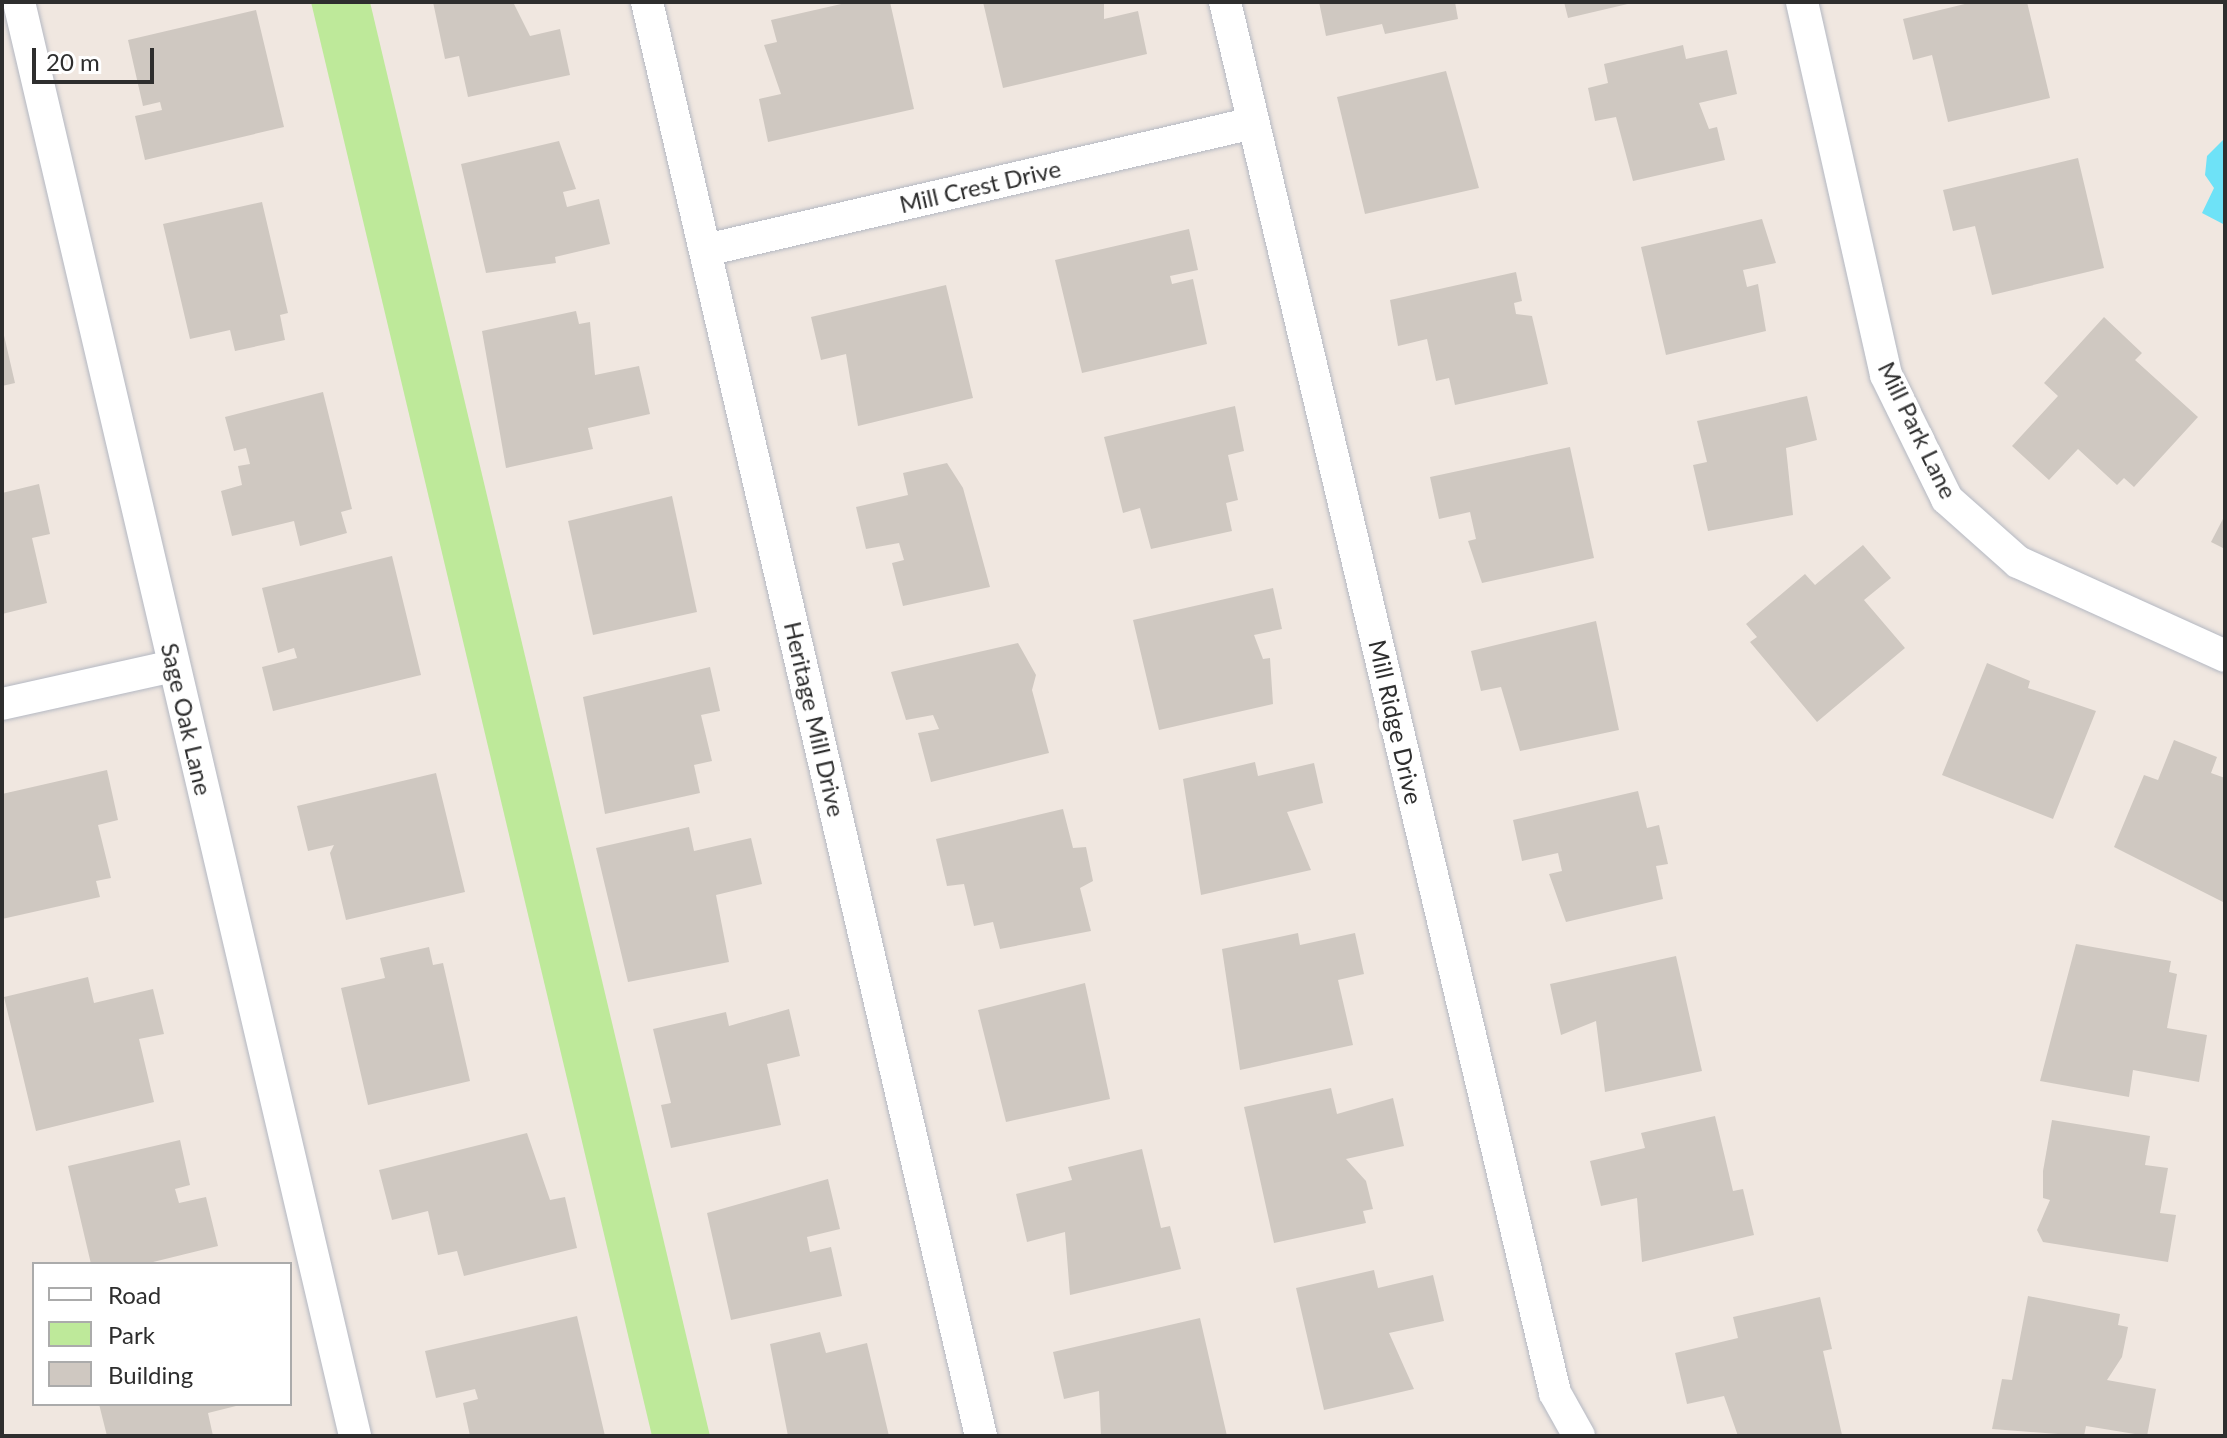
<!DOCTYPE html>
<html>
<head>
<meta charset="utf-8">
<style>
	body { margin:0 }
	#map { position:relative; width:2227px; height:1438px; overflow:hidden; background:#f0e7e0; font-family:Lato,sans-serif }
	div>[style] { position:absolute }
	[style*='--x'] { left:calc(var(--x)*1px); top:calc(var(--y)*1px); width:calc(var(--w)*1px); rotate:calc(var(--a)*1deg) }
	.green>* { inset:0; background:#bee99a }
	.water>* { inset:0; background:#6ee2f7 }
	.building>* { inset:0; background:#cfc8c1 }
	.roads { filter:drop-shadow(0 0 2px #b4b8c2) drop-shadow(0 0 2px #b4b8c2) }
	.street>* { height:32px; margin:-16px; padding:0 16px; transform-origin:16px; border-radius:16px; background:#fff }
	span { translate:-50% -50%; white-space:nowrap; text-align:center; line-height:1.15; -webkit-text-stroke:8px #fff; paint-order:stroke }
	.street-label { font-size:24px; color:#2e2e2e }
	.frame { position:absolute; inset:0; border:4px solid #2e2e2e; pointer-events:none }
	.legend { position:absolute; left:32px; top:1262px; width:260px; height:144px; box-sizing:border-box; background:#fff; border:2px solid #ababab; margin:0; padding:10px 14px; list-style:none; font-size:24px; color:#2e2e2e }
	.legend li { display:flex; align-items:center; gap:16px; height:40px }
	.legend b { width:40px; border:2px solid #ababab }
	.scale { position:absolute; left:32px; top:48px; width:122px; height:36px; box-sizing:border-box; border:4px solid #2e2e2e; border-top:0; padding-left:10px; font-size:24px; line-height:28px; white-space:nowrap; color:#2e2e2e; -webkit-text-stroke:6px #fff; paint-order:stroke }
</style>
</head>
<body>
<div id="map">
	<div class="green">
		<div style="clip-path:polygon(311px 2px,370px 2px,710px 1436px,652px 1436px)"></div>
	</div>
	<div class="water">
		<div style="clip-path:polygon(2225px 138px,2225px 225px,2202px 213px,2214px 188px,2205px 175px,2207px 156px)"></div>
	</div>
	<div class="building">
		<div style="clip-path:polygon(433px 2px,513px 2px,530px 36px,560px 29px,570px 75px,468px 97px,459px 56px,445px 59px)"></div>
		<div style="clip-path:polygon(850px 2px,890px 2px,914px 109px,768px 142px,759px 99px,781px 94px,764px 45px,777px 42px,771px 20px)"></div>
		<div style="clip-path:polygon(983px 2px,1104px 2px,1104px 19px,1138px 11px,1147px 54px,1003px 88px)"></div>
		<div style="clip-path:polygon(1319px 2px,1455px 2px,1458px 19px,1385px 34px,1382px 24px,1326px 36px)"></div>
		<div style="clip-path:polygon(1564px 2px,1632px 2px,1632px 3px,1568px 18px)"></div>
		<div style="clip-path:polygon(1973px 2px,2027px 2px,2050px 98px,1948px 122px,1932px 55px,1913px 60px,1903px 19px)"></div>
		<div style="clip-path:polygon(256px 10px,284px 127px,145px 160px,135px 116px,162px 110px,160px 102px,143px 106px,128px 40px)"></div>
		<div style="clip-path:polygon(1683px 45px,1686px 59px,1727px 50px,1737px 94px,1699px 103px,1709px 129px,1717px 127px,1725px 160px,1633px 181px,1616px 117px,1595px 121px,1588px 88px,1608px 83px,1604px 64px)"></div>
		<div style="clip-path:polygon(1446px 71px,1479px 188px,1365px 214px,1337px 97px)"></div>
		<div style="clip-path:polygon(559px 141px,576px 189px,563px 192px,567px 207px,599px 199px,610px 244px,555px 257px,556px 263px,486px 273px,461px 164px)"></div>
		<div style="clip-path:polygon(2078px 158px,2104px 268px,1992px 295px,1975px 226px,1953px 231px,1943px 190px)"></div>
		<div style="clip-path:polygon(262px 202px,288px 313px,280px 315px,285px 340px,235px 351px,230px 330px,190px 339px,163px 224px)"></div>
		<div style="clip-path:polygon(1762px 219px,1776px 263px,1743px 270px,1747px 287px,1758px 284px,1766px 331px,1666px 355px,1641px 247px)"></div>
		<div style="clip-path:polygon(1189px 229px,1198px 270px,1170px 276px,1172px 284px,1193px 279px,1207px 344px,1082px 373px,1055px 260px)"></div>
		<div style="clip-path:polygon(1516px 272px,1522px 301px,1514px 303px,1516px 314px,1532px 316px,1548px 384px,1455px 405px,1449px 378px,1436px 381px,1427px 339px,1398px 346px,1390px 300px)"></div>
		<div style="clip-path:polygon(946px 285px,973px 398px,858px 426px,846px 354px,821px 360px,811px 317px)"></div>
		<div style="clip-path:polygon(576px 311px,579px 324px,590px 322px,595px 375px,639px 366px,650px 414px,588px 428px,593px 449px,506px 468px,482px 331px)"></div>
		<div style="clip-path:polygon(2104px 317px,2142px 353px,2135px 360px,2198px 417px,2134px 487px,2124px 478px,2117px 485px,2078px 449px,2049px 480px,2012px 446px,2058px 396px,2044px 383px)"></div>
		<div style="clip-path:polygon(3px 331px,15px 383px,2px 386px,2px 332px)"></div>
		<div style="clip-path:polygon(323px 392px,352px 509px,341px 512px,347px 533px,300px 546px,294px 521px,232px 536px,221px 491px,242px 485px,238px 466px,250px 464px,246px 448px,234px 451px,225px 417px)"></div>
		<div style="clip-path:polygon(1807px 396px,1817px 440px,1786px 448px,1793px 515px,1708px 531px,1693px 465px,1707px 462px,1697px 421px)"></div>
		<div style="clip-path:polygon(1235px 406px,1244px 451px,1228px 455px,1238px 500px,1226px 503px,1232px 531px,1151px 549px,1140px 508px,1123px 513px,1104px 437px)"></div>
		<div style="clip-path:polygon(1570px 447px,1594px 558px,1482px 583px,1468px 541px,1476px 539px,1470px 512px,1439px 519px,1430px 477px)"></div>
		<div style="clip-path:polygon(947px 463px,963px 488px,990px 587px,903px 606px,892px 563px,904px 560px,899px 543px,866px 549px,856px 507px,908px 495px,903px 473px)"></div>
		<div style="clip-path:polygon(39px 484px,50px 534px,32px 538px,47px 603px,2px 614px,2px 493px)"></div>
		<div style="clip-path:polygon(672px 496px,697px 612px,593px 635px,568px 521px)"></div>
		<div style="clip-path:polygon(2225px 515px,2225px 549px,2211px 542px)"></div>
		<div style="clip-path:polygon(1863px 545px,1891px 578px,1864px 600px,1905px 648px,1817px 722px,1750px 642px,1757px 637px,1746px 624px,1805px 574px,1815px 585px)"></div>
		<div style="clip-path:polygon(392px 556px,421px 675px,273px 711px,262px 667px,297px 658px,294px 648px,278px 653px,262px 588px)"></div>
		<div style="clip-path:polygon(1273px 588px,1282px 629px,1254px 635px,1263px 659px,1270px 658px,1273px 704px,1159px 730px,1133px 620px)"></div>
		<div style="clip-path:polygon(1596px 621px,1619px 730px,1520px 751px,1501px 687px,1481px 691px,1471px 651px)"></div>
		<div style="clip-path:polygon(1018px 643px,1036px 675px,1032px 690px,1049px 753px,931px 782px,918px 733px,939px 729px,933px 715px,906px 720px,891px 672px)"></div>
		<div style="clip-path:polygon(1987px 663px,2030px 681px,2028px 688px,2096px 711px,2053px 819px,1942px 775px)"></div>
		<div style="clip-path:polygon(710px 667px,720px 711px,701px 715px,712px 761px,694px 765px,700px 793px,605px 814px,583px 697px)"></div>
		<div style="clip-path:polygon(2174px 740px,2217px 757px,2211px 773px,2225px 778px,2225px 903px,2114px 847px,2144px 775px,2158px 780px)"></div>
		<div style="clip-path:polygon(1255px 762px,1258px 776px,1314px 763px,1323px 803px,1287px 812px,1311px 870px,1201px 895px,1183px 779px)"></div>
		<div style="clip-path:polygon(107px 770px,118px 820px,98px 825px,111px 878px,96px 881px,100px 897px,2px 919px,2px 794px)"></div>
		<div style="clip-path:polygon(436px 773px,465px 892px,346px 920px,330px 853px,334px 845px,308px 851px,297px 806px)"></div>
		<div style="clip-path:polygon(1638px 791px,1647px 828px,1659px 825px,1668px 864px,1656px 866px,1663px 899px,1566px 922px,1549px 874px,1562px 871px,1558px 853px,1522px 861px,1513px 820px)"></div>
		<div style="clip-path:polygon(1063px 809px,1073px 848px,1086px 847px,1093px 881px,1080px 888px,1091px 931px,1000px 949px,993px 922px,974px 926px,964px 884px,947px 886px,936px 839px)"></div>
		<div style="clip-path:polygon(689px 827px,694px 851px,751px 838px,762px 884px,716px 895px,729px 962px,628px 982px,596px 848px)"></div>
		<div style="clip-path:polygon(1298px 933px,1300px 945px,1355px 933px,1364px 974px,1338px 980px,1353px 1045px,1240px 1070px,1222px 949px)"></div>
		<div style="clip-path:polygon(2076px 944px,2171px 961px,2169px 972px,2177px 974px,2167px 1028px,2207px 1035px,2199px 1082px,2133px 1070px,2129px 1097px,2040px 1081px)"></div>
		<div style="clip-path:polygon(429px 947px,433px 965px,443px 963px,470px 1081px,368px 1105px,341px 988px,385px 978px,380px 958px)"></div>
		<div style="clip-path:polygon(1676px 956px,1702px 1071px,1605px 1092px,1596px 1021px,1561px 1035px,1550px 984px)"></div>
		<div style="clip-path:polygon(88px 977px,94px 1003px,153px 989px,164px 1034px,139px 1039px,154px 1102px,36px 1131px,4px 997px)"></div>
		<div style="clip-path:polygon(1085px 983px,1110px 1099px,1006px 1122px,978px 1010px)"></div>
		<div style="clip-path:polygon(789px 1009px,800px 1056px,767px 1064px,781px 1125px,671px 1148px,661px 1105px,671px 1103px,653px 1029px,726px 1012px,729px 1026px)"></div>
		<div style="clip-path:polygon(1331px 1088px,1337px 1114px,1393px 1098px,1404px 1146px,1346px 1159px,1366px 1181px,1373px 1209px,1363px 1211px,1366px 1223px,1274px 1243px,1244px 1107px)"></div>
		<div style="clip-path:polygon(1715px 1116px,1733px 1191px,1743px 1189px,1754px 1235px,1642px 1262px,1637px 1198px,1601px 1206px,1590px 1161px,1645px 1148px,1641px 1133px)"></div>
		<div style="clip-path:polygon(2052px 1120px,2150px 1136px,2145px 1165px,2168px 1168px,2160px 1213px,2176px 1215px,2168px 1262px,2043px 1242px,2037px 1230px,2050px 1200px,2043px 1198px,2043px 1171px)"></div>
		<div style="clip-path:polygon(527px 1133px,550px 1200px,565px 1197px,577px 1248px,464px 1276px,457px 1251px,438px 1255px,428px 1211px,392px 1220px,379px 1170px)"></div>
		<div style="clip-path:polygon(180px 1140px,190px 1185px,175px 1189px,179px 1203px,206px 1197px,218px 1246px,145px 1264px,91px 1264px,68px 1166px)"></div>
		<div style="clip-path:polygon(1142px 1149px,1161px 1228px,1170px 1226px,1181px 1269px,1070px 1295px,1065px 1232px,1027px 1242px,1016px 1194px,1072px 1180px,1068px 1167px)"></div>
		<div style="clip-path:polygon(828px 1179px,840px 1229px,807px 1237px,810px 1252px,831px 1247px,842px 1296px,731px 1320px,707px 1213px)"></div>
		<div style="clip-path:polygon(1374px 1270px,1378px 1288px,1433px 1275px,1444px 1321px,1389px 1333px,1414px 1389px,1324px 1410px,1296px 1288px)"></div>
		<div style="clip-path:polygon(2028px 1296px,2120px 1314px,2118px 1325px,2128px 1327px,2122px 1357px,2107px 1380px,2156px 1389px,2147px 1436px,2086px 1426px,2084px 1436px,1992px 1429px,2002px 1379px,2012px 1380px)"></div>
		<div style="clip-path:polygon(1820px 1297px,1832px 1349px,1823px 1351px,1842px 1435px,1738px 1436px,1724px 1396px,1687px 1404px,1675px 1353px,1738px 1338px,1733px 1317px)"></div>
		<div style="clip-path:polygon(577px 1316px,605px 1436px,470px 1436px,463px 1403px,478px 1399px,475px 1389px,436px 1398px,425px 1351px)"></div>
		<div style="clip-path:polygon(1200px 1318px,1227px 1436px,1101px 1436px,1099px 1391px,1064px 1399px,1053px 1352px)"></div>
		<div style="clip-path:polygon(820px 1332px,826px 1353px,867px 1343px,889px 1436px,788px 1436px,770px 1344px)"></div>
		<div style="clip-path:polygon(99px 1404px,240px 1404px,240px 1405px,208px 1413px,213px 1436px,107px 1436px)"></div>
	</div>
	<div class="roads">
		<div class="street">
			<div style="--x:19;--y:2;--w:1473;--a:76.81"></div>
			<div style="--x:647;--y:2;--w:1472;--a:76.89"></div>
			<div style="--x:1225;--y:2;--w:1430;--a:76.65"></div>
			<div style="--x:1555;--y:1393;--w:49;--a:60.8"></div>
			<div style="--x:1802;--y:2;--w:382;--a:77.3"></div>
			<div style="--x:1886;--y:375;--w:138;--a:63.8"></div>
			<div style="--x:1947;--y:499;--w:95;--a:41.6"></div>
			<div style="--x:2018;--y:562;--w:227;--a:24.4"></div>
			<div style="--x:706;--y:250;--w:562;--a:-13.07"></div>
			<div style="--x:2;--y:704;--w:176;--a:-12.5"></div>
		</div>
	</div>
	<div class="street-label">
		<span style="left:980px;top:186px;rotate:-13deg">Mill Crest Drive</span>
		<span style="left:1918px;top:430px;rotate:64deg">Mill Park Lane</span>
		<span style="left:187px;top:719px;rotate:77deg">Sage Oak Lane</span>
		<span style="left:815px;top:719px;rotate:77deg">Heritage Mill Drive</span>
		<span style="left:1396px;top:722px;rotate:77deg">Mill Ridge Drive</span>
	</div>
	<div class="frame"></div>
	<ul class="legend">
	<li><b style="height:10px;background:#fff"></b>Road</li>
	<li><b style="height:22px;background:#bee99a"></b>Park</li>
	<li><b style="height:22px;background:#cfc8c1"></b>Building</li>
	</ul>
	<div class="scale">20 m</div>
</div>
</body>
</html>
